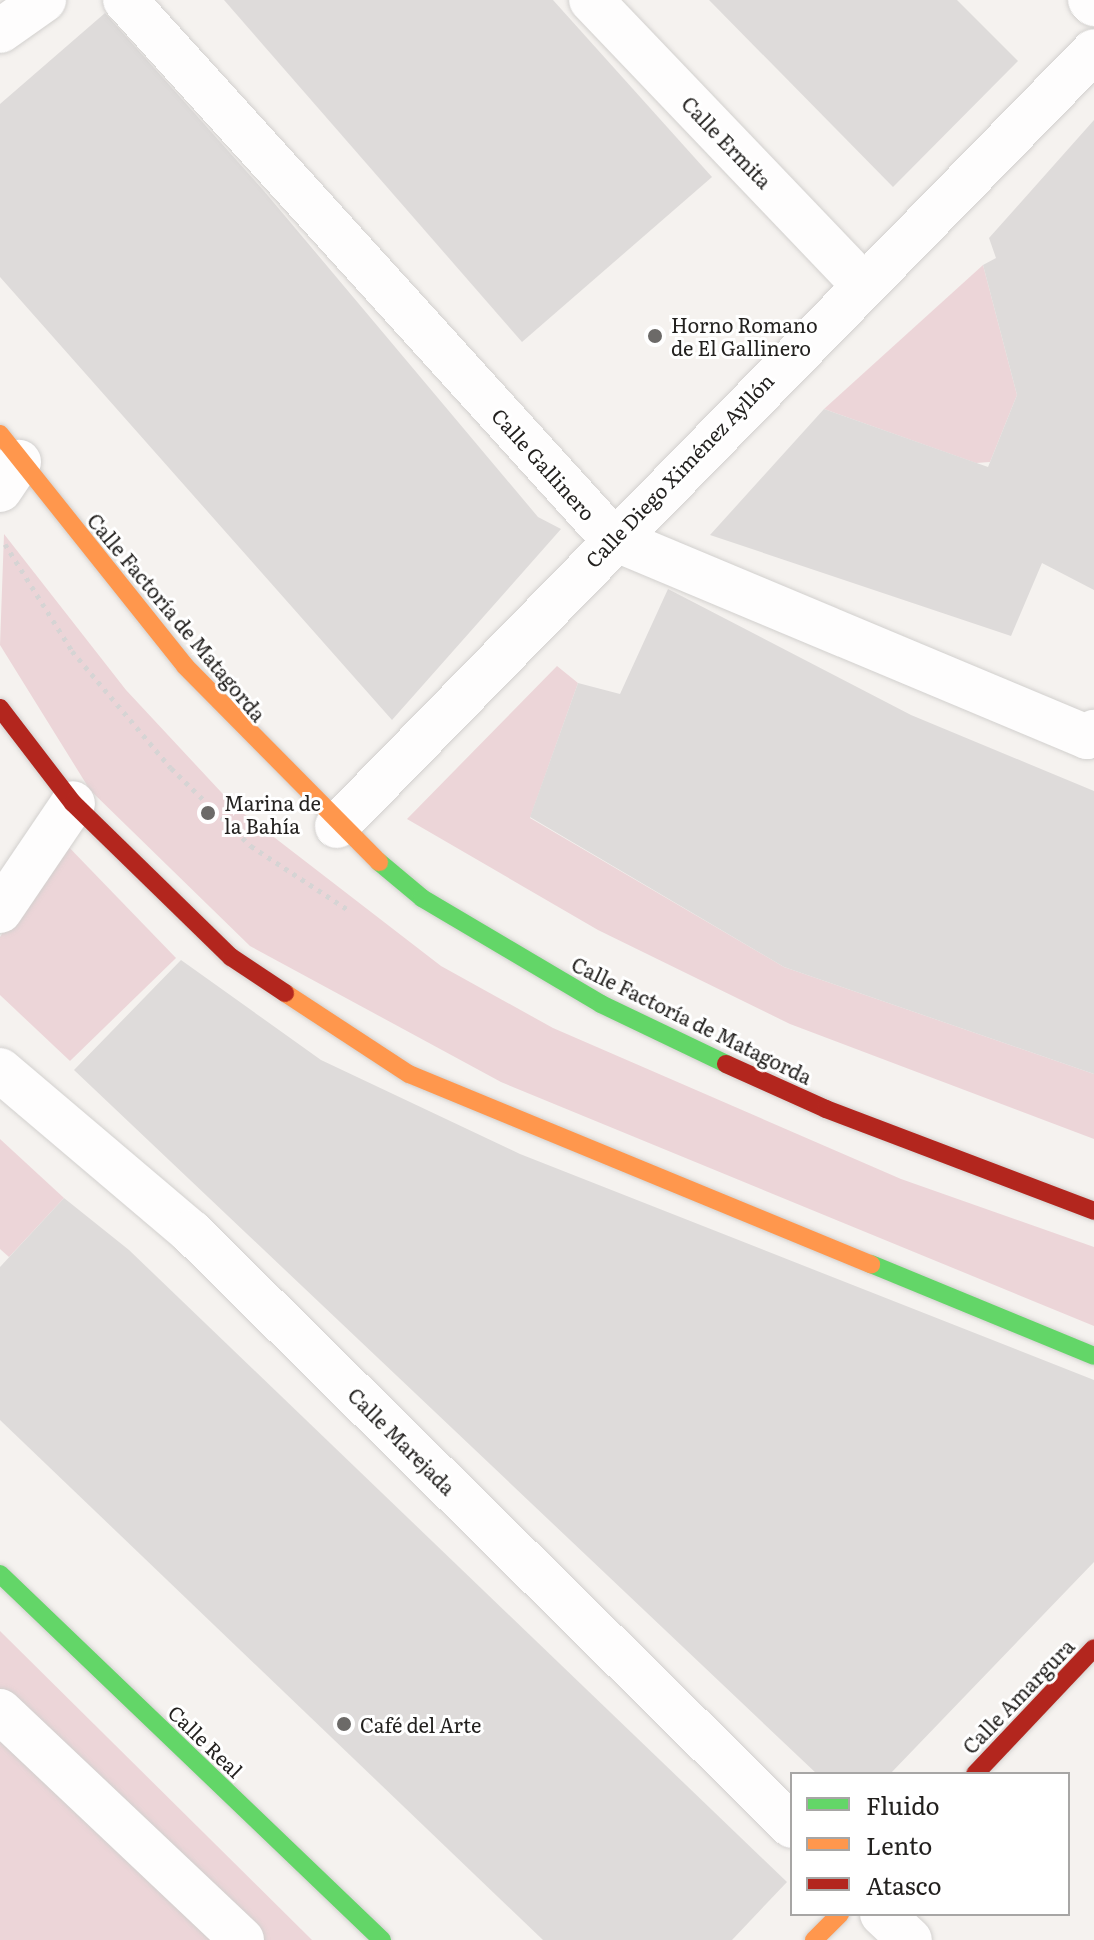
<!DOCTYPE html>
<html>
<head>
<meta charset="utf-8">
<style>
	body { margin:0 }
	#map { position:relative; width:1094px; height:1940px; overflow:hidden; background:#f5f2ef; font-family:Literata,serif }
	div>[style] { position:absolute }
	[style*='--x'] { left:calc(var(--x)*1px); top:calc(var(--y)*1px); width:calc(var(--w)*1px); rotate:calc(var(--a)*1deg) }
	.green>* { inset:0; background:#ecd5d8 }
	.building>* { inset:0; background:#dedbda }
	.path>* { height:5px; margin-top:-2.5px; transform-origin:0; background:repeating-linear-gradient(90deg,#d6d4d4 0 4px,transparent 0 10px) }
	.roads { filter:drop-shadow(0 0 2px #d2d0ce) drop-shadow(0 0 2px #d2d0ce) }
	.street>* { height:44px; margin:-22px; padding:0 22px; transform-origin:22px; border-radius:22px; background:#fefdfd }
	.fast>* { height:18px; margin:-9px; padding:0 9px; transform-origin:9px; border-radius:9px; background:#63d668 }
	.slow>* { height:18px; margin:-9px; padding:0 9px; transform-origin:9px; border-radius:9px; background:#ff974d }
	.jam>* { height:18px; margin:-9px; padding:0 9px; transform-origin:9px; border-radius:9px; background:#b3261e }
	.dots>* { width:22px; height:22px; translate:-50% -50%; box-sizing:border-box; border:4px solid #fff; border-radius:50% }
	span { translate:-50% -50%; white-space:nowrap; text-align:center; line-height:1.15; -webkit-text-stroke:6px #fff; paint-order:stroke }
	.street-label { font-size:20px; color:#23211f }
	.poi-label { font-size:20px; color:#23211f }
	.left { translate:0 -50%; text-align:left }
	.legend { position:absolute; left:790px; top:1772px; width:280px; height:144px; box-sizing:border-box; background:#fff; border:2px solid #a7a6a5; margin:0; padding:10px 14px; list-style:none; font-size:24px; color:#23211f }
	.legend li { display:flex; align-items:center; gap:16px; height:40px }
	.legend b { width:40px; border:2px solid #a7a6a5 }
</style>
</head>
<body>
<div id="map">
	<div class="green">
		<div style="clip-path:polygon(983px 265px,1017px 395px,990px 462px,976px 463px,824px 409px)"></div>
		<div style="clip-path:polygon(4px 534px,126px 690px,235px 807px,441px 966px,553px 1028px,901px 1179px,1094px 1247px,1094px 1326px,501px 1082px,250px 946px,90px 790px,0 645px)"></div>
		<div style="clip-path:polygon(557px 666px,578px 683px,530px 818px,784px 967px,1094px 1074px,1094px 1139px,790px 1024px,598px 930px,407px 819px)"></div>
		<div style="clip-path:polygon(61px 839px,176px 958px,70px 1061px,0 995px,0 937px)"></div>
		<div style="clip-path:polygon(0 1139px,64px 1198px,9px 1257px,0 1249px)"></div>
		<div style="clip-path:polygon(0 1631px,312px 1940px,0 1940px)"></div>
	</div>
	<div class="building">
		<div style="clip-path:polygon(224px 0,553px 0,712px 177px,522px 342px)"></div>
		<div style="clip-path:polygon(709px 0,957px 0,1018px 61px,893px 187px)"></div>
		<div style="clip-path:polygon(105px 13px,264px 191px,538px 517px,561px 529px,392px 720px,0 277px,0 104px)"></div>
		<div style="clip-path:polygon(1094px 120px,1094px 590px,1042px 563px,1011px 636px,710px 535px,824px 409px,988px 467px,1017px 395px,983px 265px,996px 258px,989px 238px)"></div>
		<div style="clip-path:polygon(668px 589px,911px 715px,1094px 791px,1094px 1074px,784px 967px,530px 817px,578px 683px,620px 694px)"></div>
		<div style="clip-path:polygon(181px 960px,321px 1060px,520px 1154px,1094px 1380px,1094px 1562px,890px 1774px,817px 1774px,74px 1070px)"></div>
		<div style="clip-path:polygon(64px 1198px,129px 1250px,787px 1882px,732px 1940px,543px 1940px,0 1420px,0 1267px)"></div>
	</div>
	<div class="path">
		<div style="--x:5;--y:544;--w:126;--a:57.9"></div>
		<div style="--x:72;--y:651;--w:153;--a:49.8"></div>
		<div style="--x:171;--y:768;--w:112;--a:44.3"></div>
		<div style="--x:251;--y:846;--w:115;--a:33.3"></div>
	</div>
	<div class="roads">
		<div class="street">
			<div style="--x:125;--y:0;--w:726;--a:47.85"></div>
			<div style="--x:612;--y:538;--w:515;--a:22.73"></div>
			<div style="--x:1087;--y:737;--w:9;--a:-36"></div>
			<div style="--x:591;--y:0;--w:393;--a:46.3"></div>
			<div style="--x:1090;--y:0;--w:6;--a:45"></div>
			<div style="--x:0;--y:31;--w:54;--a:-35.2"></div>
			<div style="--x:0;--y:490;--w:34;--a:-56"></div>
			<div style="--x:337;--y:826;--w:1083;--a:-45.67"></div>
			<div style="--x:0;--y:911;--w:130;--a:-55.9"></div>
			<div style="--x:0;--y:1070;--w:250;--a:40.3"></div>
			<div style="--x:191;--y:1232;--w:845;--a:44.66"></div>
			<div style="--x:0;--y:1711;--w:333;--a:43.4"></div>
			<div style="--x:882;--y:1914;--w:38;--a:43"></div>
		</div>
		<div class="fast">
			<div style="--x:379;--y:862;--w:56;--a:39.9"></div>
			<div style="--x:422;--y:898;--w:208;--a:30.6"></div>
			<div style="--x:601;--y:1004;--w:139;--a:25.6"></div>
			<div style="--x:871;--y:1264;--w:241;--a:22.4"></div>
			<div style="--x:0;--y:1574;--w:529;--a:43.77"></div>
		</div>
		<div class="slow">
			<div style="--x:0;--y:434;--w:297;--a:51.4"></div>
			<div style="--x:185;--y:666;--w:276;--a:45.3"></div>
			<div style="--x:285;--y:993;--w:148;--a:33.2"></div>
			<div style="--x:409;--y:1074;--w:500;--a:22.4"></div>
			<div style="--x:814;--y:1940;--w:37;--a:-45"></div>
		</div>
		<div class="jam">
			<div style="--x:0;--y:708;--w:120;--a:52.5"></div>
			<div style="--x:73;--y:803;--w:221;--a:44.3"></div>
			<div style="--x:231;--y:957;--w:65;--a:33.7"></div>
			<div style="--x:726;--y:1064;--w:110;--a:24.2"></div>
			<div style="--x:826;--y:1109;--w:287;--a:20.8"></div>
			<div style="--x:975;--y:1774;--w:173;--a:-46.6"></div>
		</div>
	</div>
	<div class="dots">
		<div style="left:655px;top:336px;background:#6c6a68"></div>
		<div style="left:208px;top:813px;background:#6c6a68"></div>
		<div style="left:344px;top:1724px;background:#6c6a68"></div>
	</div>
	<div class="street-label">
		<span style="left:727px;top:142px;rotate:46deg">Calle Ermita</span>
		<span style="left:544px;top:464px;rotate:48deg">Calle Gallinero</span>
		<span style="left:679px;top:470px;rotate:-46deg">Calle Diego Ximénez Ayllón</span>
		<span style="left:177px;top:617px;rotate:50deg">Calle Factoría de Matagorda</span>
		<span style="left:692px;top:1020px;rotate:26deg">Calle Factoría de Matagorda</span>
		<span style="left:402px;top:1441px;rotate:45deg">Calle Marejada</span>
		<span style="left:1018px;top:1696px;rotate:-46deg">Calle Amargura</span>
		<span style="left:206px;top:1741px;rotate:44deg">Calle Real</span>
	</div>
	<div class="poi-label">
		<span class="left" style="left:671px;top:336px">Horno Romano<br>de El Gallinero</span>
		<span class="left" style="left:224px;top:814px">Marina de<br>la Bahía</span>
		<span class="left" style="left:360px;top:1724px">Café del Arte</span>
	</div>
	<ul class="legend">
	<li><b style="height:10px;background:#63d668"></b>Fluido</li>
	<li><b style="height:10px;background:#ff974d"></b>Lento</li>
	<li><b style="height:10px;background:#b3261e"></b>Atasco</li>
	</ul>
</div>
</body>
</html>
